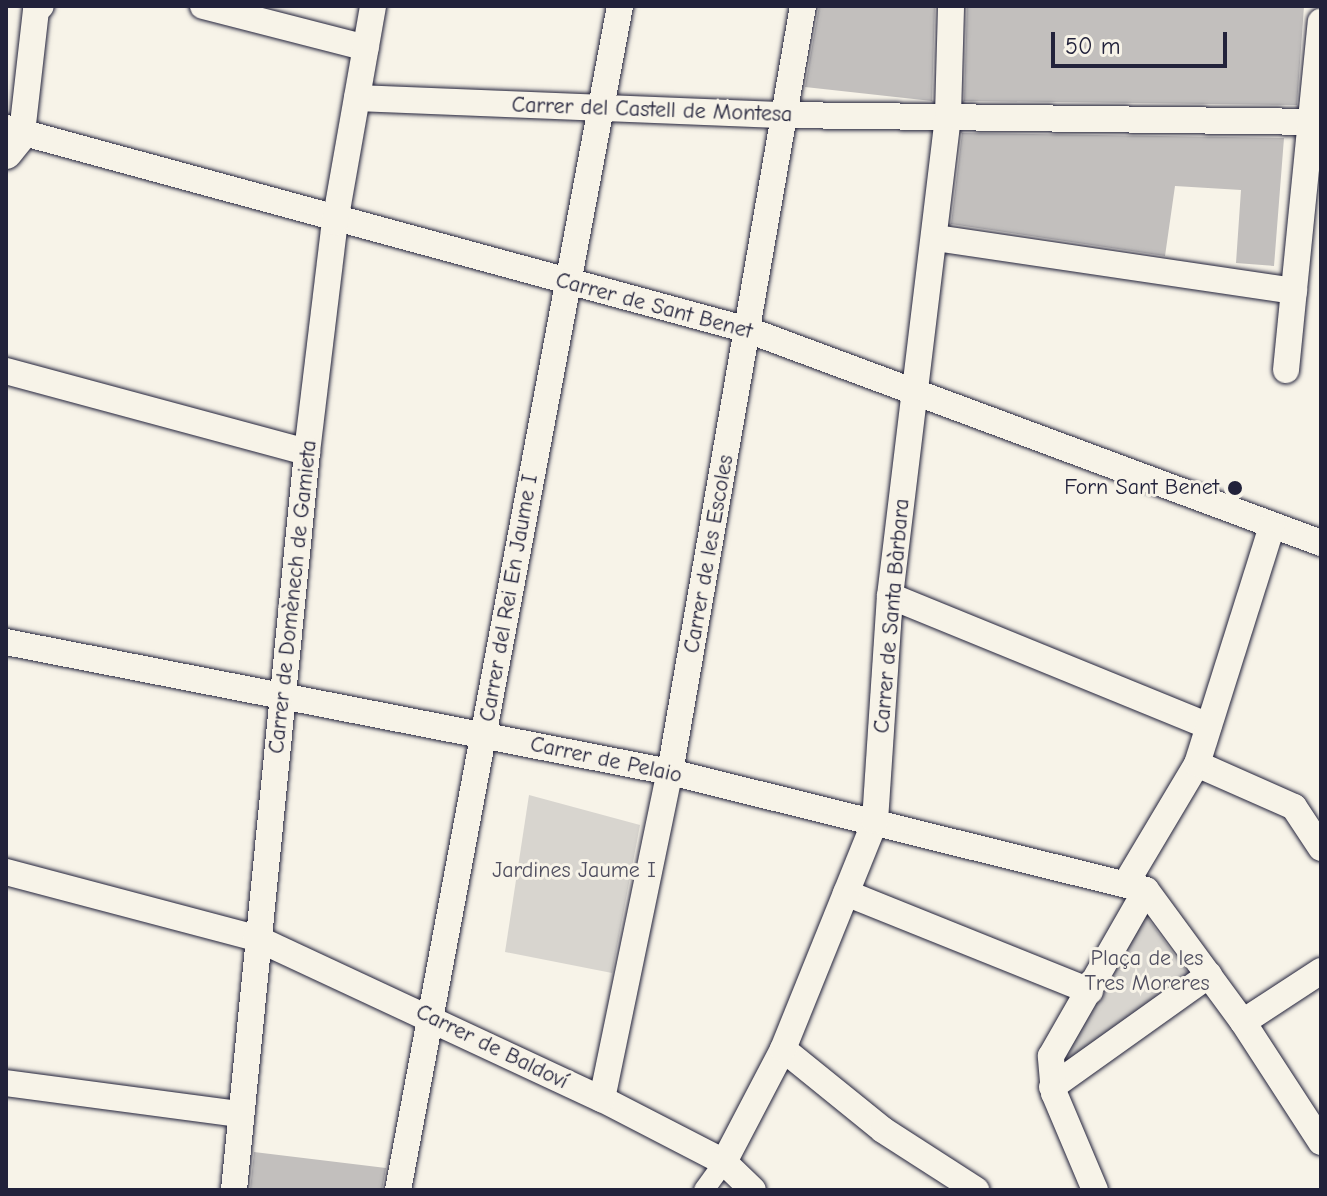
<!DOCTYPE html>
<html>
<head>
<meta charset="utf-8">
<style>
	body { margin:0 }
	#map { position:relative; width:1327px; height:1196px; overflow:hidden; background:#f7f3e8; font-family:"Comic Neue",sans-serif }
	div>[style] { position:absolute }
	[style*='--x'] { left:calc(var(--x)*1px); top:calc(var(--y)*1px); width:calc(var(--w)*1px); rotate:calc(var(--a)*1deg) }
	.green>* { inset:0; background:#d8d5cf }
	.building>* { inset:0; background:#c2bfbd }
	.roads { filter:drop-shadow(0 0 2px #22223b) drop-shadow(0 0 2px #22223b) }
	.pedestrian>* { height:20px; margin:-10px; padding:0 10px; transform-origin:10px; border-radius:10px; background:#f7f3e8 }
	.minor>* { height:26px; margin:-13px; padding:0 13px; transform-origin:13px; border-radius:13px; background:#f7f3e8 }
	.tertiary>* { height:32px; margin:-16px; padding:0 16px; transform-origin:16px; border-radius:16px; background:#f7f3e8 }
	.dots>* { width:22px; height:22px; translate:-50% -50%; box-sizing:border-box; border:4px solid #f7f3e8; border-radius:50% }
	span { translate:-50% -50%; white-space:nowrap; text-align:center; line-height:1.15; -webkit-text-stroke:6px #f7f3e8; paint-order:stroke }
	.street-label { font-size:22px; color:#22223b }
	.poi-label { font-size:22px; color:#22223b }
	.right { translate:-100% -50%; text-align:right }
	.park-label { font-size:22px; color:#504f60 }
	.frame { position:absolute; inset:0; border:8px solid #22223b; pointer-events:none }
	.scale { position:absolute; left:1051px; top:32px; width:176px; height:36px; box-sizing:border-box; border:4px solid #22223b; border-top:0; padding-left:10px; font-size:24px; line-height:28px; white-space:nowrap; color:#22223b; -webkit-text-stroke:6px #f7f3e8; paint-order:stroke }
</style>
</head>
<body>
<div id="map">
	<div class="green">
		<div style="clip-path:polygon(529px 795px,640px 825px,612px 973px,505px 952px)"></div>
		<div style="clip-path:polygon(1143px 912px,1190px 976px,1062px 1075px,1059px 1058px)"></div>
	</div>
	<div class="building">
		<div style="clip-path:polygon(819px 6px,935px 6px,932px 101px,805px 87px)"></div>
		<div style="clip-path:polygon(967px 6px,1304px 6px,1297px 105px,964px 101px)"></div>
		<div style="clip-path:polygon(962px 133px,1284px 138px,1274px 266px,1236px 263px,1241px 190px,1175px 186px,1165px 256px,951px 224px)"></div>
		<div style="clip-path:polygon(254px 1152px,386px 1168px,382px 1190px,250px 1190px)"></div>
	</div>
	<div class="roads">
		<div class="pedestrian">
			<div style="--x:704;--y:1190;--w:34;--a:-54"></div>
		</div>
		<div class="minor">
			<div style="--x:203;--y:6;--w:168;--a:14.4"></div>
			<div style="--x:357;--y:98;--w:428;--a:2.3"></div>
			<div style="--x:785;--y:115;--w:536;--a:0.75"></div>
			<div style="--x:6;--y:128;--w:769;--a:15.23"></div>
			<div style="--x:748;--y:330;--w:611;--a:20.39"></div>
			<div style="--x:22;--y:133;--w:124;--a:-83.5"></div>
			<div style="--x:36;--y:10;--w:6;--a:-39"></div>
			<div style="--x:936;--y:238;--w:362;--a:8.4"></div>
			<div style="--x:1286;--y:370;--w:350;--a:-84.3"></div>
			<div style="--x:6;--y:371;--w:312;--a:15.1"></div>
			<div style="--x:890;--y:596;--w:344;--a:22.2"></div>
			<div style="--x:6;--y:642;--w:677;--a:11.08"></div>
			<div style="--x:670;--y:772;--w:490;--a:13.9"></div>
			<div style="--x:1197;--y:764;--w:106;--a:23.9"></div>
			<div style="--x:1294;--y:807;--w:49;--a:56.6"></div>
			<div style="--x:6;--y:872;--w:259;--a:14.8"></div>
			<div style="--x:256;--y:938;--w:382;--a:25"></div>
			<div style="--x:602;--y:1099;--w:137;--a:27.3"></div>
			<div style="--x:724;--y:1162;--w:40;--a:44"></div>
			<div style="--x:1126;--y:883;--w:139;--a:-59.2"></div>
			<div style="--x:1197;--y:764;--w:250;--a:-72.5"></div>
			<div style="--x:1146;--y:890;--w:164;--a:53.7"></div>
			<div style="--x:1243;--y:1022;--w:143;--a:57"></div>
			<div style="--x:846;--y:893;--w:263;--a:21.9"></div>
			<div style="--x:1243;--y:1022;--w:93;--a:-33.2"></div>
			<div style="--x:783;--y:1049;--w:129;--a:39"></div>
			<div style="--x:883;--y:1130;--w:111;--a:32.8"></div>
			<div style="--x:6;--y:1083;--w:234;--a:7.6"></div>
			<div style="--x:1052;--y:1087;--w:193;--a:-35.5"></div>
			<div style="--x:602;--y:1099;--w:334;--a:-78.3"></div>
			<div style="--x:670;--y:772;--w:777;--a:-80.15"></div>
			<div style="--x:724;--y:1162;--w:127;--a:-62.4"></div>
			<div style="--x:783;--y:1049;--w:246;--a:-68"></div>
			<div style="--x:875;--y:821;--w:225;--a:-86.2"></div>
			<div style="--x:890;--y:596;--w:484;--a:-83.1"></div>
			<div style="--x:948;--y:115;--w:109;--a:-88.4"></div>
			<div style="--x:234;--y:1190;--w:742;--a:-84.35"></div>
			<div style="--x:307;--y:452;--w:232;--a:-83.1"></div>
			<div style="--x:335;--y:222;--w:219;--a:-80"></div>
			<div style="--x:398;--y:1190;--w:1205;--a:-79.38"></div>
			<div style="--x:1095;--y:1190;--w:105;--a:-112.9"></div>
			<div style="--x:1054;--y:1093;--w:37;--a:-95"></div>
			<div style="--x:1051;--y:1056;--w:191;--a:-60.2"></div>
		</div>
		<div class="tertiary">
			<div style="--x:6;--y:153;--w:26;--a:-51"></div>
		</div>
	</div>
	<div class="dots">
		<div style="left:1235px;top:488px;background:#22223b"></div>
	</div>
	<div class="street-label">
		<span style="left:652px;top:110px;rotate:2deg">Carrer del Castell de Montesa</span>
		<span style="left:654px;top:306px;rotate:15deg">Carrer de Sant Benet</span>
		<span style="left:709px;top:554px;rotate:-80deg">Carrer de les Escoles</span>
		<span style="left:293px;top:597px;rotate:-84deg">Carrer de Domènech de Gamieta</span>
		<span style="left:509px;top:598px;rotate:-80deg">Carrer del Rei En Jaume I</span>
		<span style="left:892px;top:616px;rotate:-85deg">Carrer de Santa Bàrbara</span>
		<span style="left:606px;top:760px;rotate:12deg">Carrer de Pelaio</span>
		<span style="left:492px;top:1047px;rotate:26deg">Carrer de Baldoví</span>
	</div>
	<div class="poi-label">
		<span class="right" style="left:1219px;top:488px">Forn Sant Benet</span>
	</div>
	<div class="park-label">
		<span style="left:574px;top:871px">Jardines Jaume I</span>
		<span style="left:1147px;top:971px">Plaça de les<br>Tres Moreres</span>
	</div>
	<div class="frame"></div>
	<div class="scale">50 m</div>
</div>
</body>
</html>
